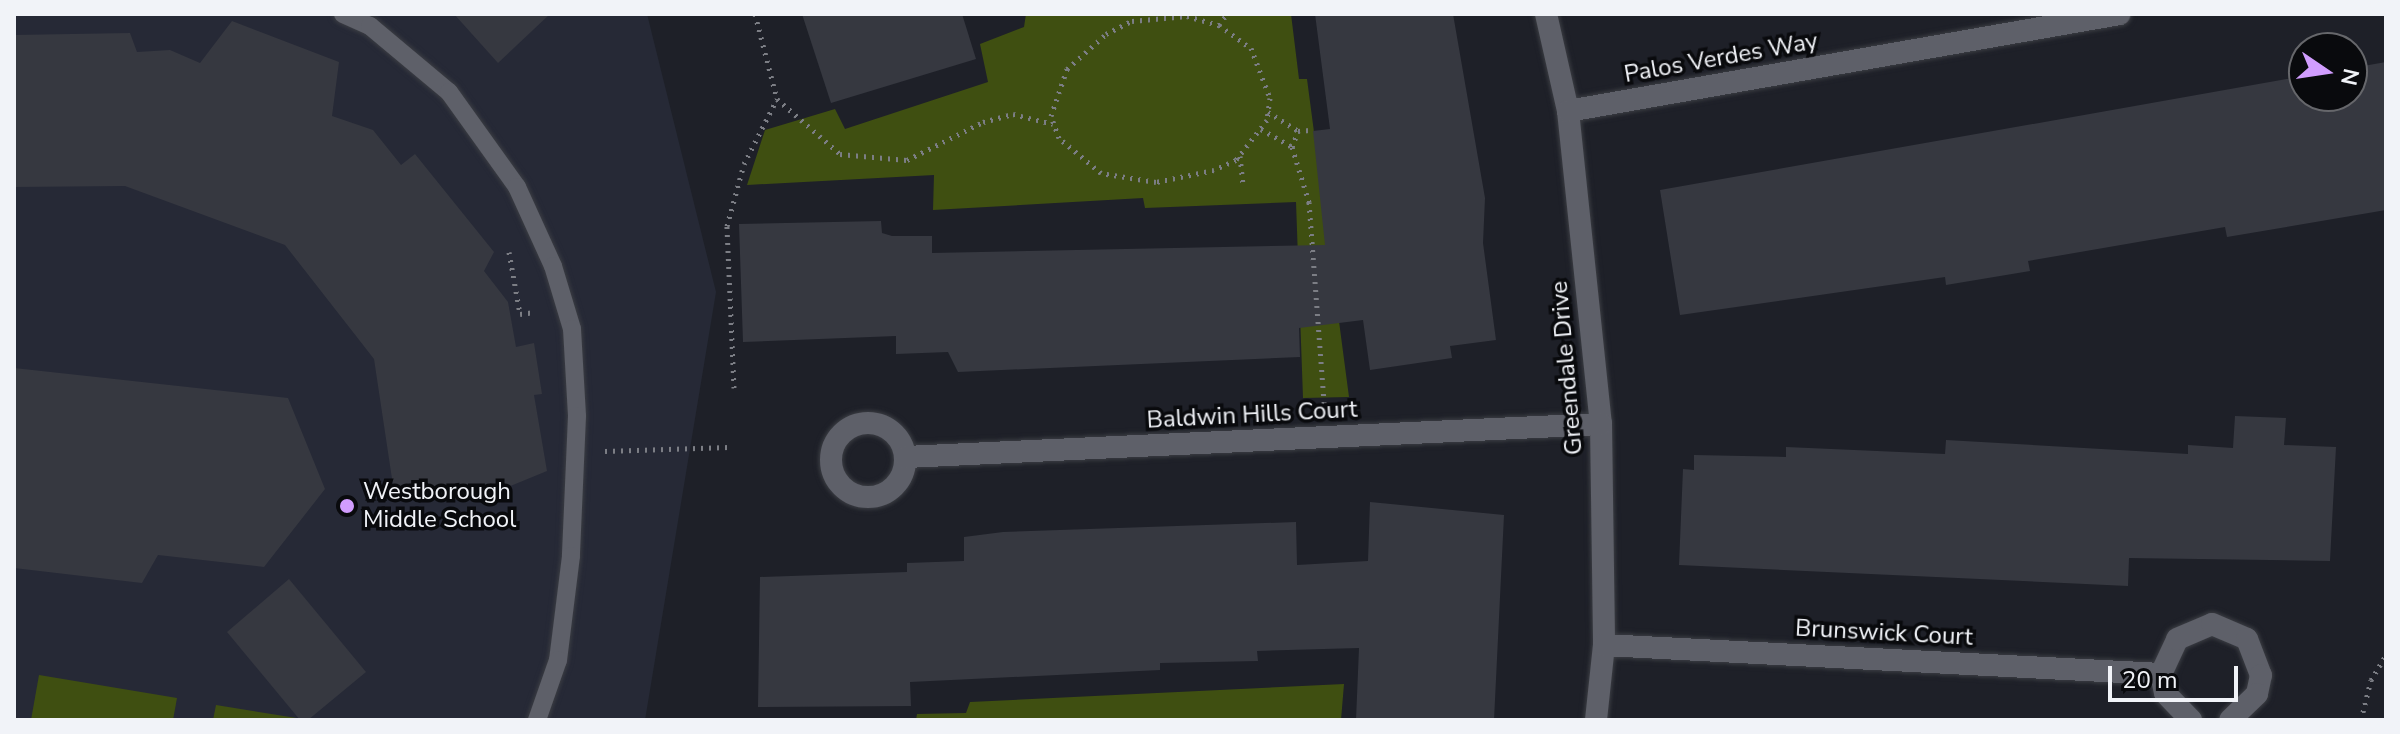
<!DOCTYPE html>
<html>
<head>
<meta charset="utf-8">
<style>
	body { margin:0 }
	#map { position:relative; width:2400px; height:734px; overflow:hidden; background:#1e2028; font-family:"Nunito Sans",sans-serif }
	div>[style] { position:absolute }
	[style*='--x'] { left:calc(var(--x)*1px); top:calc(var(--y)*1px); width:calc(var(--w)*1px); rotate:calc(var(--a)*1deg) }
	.built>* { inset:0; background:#262936 }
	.green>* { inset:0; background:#3f4f11 }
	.building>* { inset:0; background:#363840 }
	.path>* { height:5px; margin-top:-2.5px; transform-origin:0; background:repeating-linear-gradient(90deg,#7c7e85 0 2px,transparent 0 8px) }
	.roads { filter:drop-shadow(0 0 2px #3b3d43) drop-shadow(0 0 2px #3b3d43) }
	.service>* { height:18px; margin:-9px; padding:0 9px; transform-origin:9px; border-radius:9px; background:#5e6069 }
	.minor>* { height:22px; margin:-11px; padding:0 11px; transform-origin:11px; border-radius:11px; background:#5e6069 }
	.minor>.ring { margin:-11px; padding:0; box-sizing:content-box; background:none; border:22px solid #5e6069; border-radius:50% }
	.dots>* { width:22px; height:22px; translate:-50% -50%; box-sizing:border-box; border:4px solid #090a0d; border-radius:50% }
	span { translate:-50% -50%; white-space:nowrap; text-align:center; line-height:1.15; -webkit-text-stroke:7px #090a0d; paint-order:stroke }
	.street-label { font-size:24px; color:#f1f3f8 }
	.poi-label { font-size:24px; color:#f1f3f8 }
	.left { translate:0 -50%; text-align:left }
	.frame { position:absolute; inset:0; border:16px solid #f1f3f8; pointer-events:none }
	.north { position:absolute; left:2288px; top:32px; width:80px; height:80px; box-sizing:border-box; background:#090a0d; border:2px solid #66676b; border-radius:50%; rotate:103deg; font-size:22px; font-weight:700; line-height:32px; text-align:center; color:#f1f3f8 }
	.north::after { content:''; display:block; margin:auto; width:28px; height:36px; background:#d19dfe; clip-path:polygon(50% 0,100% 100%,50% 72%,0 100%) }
	.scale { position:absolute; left:2108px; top:666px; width:130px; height:36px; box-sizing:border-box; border:4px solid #f1f3f8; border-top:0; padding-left:10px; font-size:24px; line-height:28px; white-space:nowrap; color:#f1f3f8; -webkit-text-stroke:6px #090a0d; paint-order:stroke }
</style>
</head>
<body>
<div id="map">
	<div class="built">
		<div style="clip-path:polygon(14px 14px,647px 14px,716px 292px,645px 720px,14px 720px)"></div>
	</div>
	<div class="green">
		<div style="clip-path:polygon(1026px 14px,1291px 14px,1299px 79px,1307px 79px,1349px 397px,1303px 398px,1296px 202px,1145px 208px,1143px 198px,933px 210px,934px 175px,747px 185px,765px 130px,835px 109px,845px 129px,988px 82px,980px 44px,1024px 27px)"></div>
		<div style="clip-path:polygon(39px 675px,177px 698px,173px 720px,31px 720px)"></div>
		<div style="clip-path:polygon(1344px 684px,1341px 720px,916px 720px,917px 714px,966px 713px,970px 702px)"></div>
		<div style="clip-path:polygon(216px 705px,309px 720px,213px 720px)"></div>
	</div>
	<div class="building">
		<div style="clip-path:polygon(454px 14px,550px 14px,498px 63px)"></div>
		<div style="clip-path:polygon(802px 14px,962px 14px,976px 59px,831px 103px)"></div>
		<div style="clip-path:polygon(1315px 14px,1453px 14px,1485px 198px,1483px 243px,1496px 340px,1450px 346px,1452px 358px,1370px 370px,1363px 320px,1299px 328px,1300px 357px,958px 372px,948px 352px,896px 354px,896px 336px,743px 342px,739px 224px,881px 221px,882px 233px,892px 236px,932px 236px,932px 253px,1325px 245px,1313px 131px,1330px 129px)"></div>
		<div style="clip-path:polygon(232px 21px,339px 62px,332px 116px,373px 130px,401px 165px,415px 154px,494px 252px,484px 271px,508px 302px,516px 347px,534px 343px,542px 394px,534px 395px,547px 471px,479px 499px,394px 492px,374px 359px,285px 245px,125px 186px,14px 187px,14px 35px,130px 33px,137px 52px,170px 50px,200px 63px)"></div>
		<div style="clip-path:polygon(2386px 62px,2386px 210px,2227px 237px,2225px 227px,2028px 261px,2030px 271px,1946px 285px,1945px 277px,1680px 315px,1660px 190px,2304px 76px,2304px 96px,2352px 96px,2352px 68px)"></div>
		<div style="clip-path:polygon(14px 368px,288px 398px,325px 489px,264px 567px,158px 555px,142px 583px,14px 568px)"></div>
		<div style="clip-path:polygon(2235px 416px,2286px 418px,2284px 445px,2336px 447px,2330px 561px,2129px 558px,2128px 586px,1679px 565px,1683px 469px,1694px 470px,1694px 455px,1786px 457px,1786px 447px,1945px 454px,1946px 440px,2188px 454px,2188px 445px,2233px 448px)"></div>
		<div style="clip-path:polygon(1370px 502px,1504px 515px,1494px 720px,1356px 720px,1359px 648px,1257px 651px,1258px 661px,1160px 663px,1160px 670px,910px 682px,911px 706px,758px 707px,760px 577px,907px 572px,907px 563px,964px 561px,964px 537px,1003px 532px,1296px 522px,1297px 565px,1368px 561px)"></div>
		<div style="clip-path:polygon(289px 579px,366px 672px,308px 720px,300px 720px,227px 632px)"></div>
	</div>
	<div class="path">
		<div style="--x:755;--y:14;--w:88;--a:75.5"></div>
		<div style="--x:777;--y:99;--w:84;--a:41.1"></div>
		<div style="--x:840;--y:154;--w:67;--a:5.1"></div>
		<div style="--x:907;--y:160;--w:85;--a:-26.6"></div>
		<div style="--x:983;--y:122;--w:31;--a:-15"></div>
		<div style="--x:1013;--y:114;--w:41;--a:14"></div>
		<div style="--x:1187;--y:16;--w:33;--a:16"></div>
		<div style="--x:1219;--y:25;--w:39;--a:36"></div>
		<div style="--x:1251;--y:48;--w:53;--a:69.2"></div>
		<div style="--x:1270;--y:98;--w:22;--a:98"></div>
		<div style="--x:1267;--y:120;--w:51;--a:127.8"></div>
		<div style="--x:1236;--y:160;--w:24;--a:156"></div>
		<div style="--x:1214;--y:170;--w:59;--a:168.3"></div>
		<div style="--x:1156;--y:182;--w:56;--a:-170.7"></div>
		<div style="--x:1101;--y:173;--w:55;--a:-140.2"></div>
		<div style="--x:1059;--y:138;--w:23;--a:-110"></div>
		<div style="--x:1051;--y:116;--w:50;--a:-71.2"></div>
		<div style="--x:1067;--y:69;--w:52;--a:-41.9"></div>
		<div style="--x:1106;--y:34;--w:29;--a:-27"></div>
		<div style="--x:1132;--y:21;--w:55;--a:-5.2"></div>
		<div style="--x:1219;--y:25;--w:14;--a:-54"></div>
		<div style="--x:1268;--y:112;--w:36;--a:32"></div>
		<div style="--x:1298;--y:131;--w:12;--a:-5"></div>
		<div style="--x:1261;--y:129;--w:36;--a:30"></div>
		<div style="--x:1292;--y:147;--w:58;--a:72.8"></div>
		<div style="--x:1309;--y:202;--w:202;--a:85.7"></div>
		<div style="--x:1292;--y:147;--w:17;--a:-69"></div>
		<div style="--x:1240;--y:156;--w:29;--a:84"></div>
		<div style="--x:509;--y:252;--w:63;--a:79.9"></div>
		<div style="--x:520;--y:314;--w:15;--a:-8"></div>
		<div style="--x:734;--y:388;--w:162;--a:-92.5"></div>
		<div style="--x:727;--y:226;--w:64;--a:-74.7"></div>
		<div style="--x:744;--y:164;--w:73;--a:-63.1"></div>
		<div style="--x:605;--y:451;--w:124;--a:-1.8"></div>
		<div style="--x:2361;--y:720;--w:41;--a:-76"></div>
		<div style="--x:2371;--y:680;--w:29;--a:-59"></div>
	</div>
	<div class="roads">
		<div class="service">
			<div style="--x:343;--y:14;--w:30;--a:24"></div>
			<div style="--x:370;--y:26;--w:103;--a:39.9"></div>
			<div style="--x:449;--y:92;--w:117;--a:54.4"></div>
			<div style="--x:517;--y:187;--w:87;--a:65.5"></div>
			<div style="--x:553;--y:266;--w:66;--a:73.2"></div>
			<div style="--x:572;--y:329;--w:87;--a:86.7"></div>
			<div style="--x:577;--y:416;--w:140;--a:92.5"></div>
			<div style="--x:571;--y:556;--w:105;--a:97.1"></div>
			<div style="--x:558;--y:660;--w:64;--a:109.3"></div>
		</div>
		<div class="minor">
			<div style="--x:1546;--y:14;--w:99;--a:77.2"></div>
			<div style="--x:1568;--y:111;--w:315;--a:84"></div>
			<div style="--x:1601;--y:424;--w:221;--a:89.2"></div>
			<div style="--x:1604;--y:645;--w:75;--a:96.1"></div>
			<div style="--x:1568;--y:111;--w:560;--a:-9.97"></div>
			<div class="ring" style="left:831px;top:423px;width:52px;height:52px"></div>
			<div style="--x:906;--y:457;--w:696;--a:-2.72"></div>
			<div style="--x:1604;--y:645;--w:558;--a:2.98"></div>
			<div style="--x:2191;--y:720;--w:37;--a:-134"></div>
			<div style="--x:2165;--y:693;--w:19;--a:-102"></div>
			<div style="--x:2161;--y:674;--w:38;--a:-65"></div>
			<div style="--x:2177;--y:639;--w:38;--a:-23"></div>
			<div style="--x:2212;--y:624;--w:38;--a:23"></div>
			<div style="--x:2247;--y:639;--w:39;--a:69"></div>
			<div style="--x:2261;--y:675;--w:19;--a:102"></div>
			<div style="--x:2257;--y:694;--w:37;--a:136"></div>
		</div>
	</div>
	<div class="dots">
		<div style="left:347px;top:506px;background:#d19dfe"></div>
	</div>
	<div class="street-label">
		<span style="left:1721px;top:58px;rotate:-10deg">Palos Verdes Way</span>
		<span style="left:1567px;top:368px;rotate:-95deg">Greendale Drive</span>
		<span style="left:1252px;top:415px;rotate:-3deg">Baldwin Hills Court</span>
		<span style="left:1884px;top:633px;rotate:3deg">Brunswick Court</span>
	</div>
	<div class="poi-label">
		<span class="left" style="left:363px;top:506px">Westborough<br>Middle School</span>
	</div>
	<div class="frame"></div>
	<div class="north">N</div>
	<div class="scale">20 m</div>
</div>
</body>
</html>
